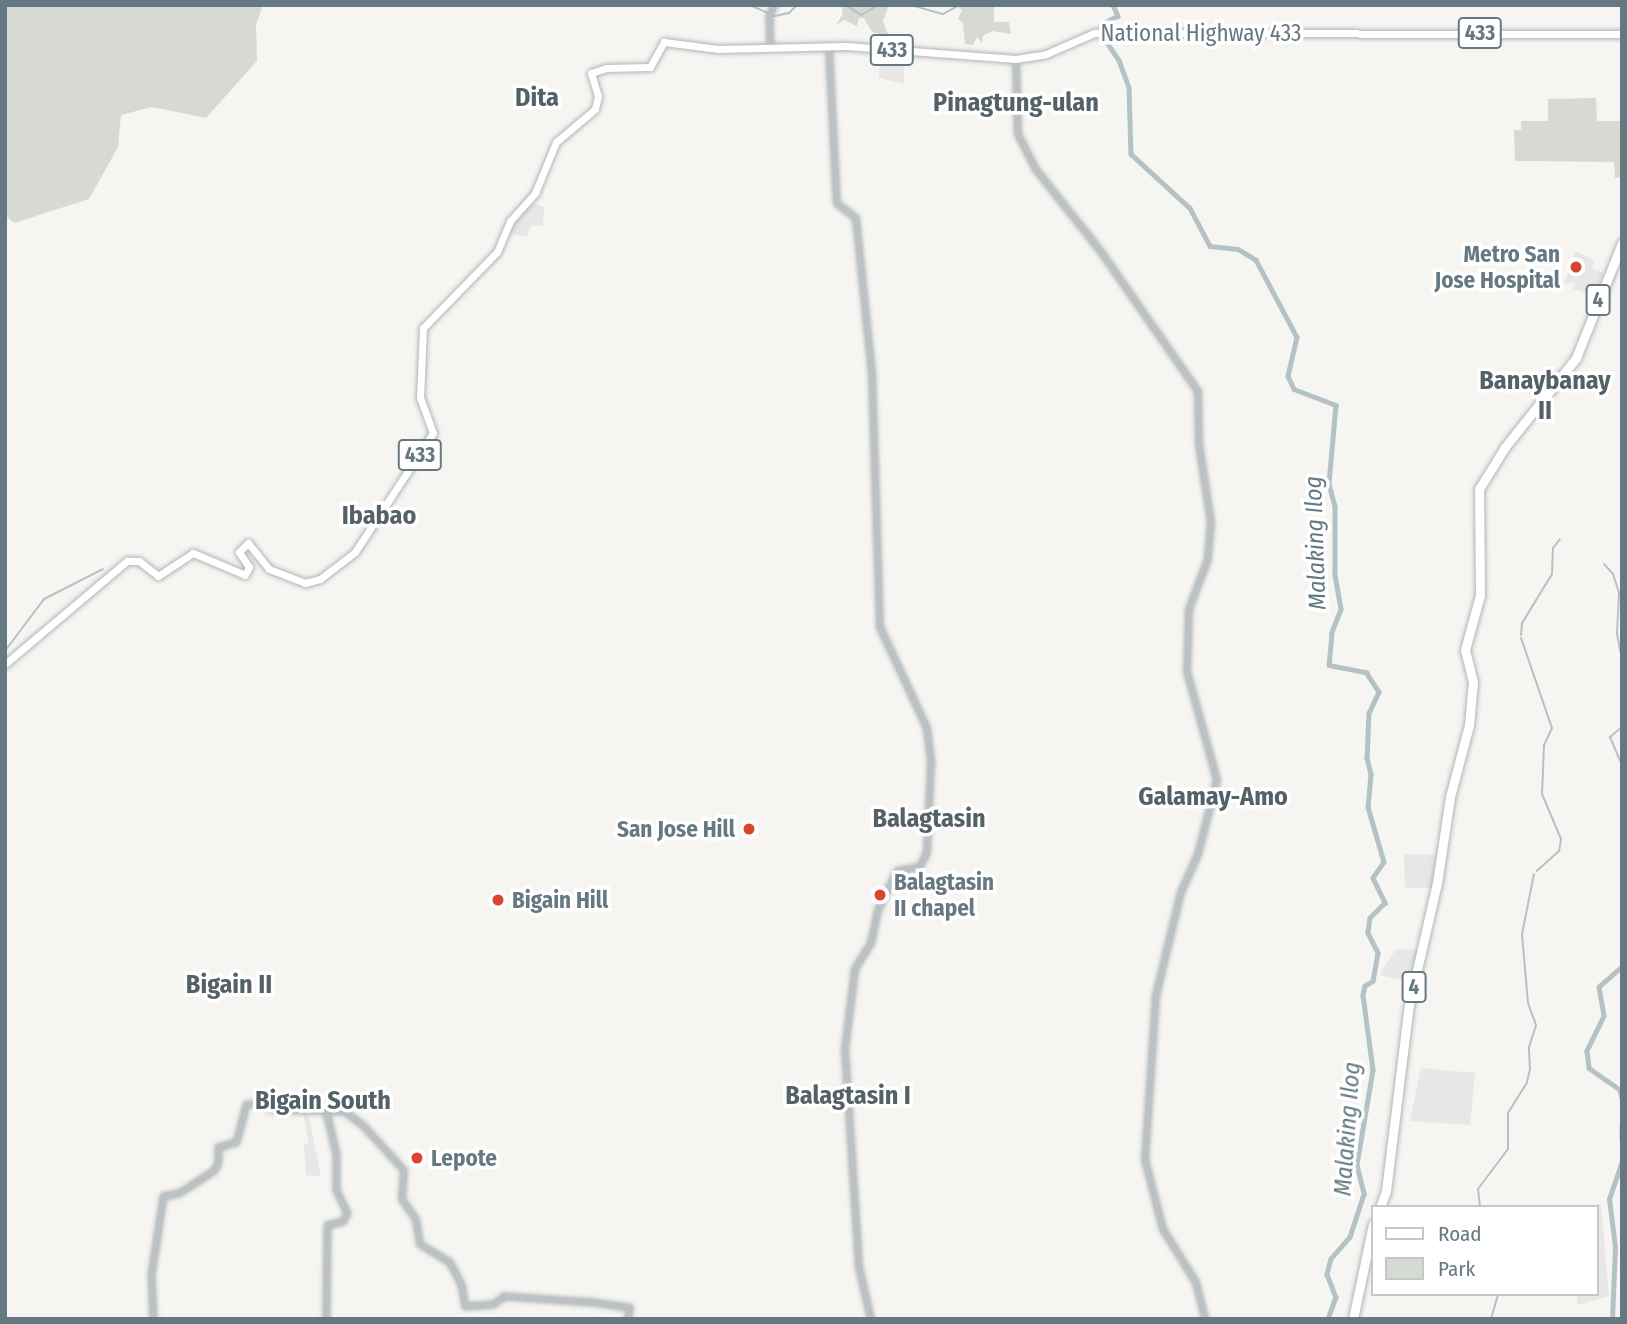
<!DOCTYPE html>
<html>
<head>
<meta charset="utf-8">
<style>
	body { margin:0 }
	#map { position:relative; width:1627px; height:1324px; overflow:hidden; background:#f6f5f2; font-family:"Fira Sans Condensed",sans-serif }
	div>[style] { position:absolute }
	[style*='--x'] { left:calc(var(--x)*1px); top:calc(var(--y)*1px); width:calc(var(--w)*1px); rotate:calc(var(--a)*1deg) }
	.built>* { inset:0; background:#e6e7e6 }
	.green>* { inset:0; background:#d6dad2 }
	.stream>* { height:2px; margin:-1px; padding:0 1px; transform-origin:1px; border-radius:1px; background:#b4c2c5 }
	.river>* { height:4.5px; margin:-2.25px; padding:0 2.25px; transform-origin:2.25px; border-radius:2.25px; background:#b4c2c5 }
	.roads { filter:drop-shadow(0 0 2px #b0b6b9) drop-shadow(0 0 2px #b0b6b9) }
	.minor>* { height:4.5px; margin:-2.25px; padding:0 2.25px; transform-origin:2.25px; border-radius:2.25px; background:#bcc1c4 }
	.major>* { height:7px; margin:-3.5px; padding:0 3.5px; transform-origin:3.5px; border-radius:3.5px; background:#fff }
	.highway>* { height:9px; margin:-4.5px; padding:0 4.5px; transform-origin:4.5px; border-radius:4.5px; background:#fff }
	.dots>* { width:19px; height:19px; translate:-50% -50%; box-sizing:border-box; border:4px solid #fff; border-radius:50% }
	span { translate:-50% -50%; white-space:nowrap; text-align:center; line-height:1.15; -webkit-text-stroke:7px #fff; paint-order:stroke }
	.shield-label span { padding:2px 5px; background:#fff; border:2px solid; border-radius:5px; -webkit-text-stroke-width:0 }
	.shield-label { font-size:21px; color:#667882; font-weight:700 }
	.street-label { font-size:23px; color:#667882 }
	.poi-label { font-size:23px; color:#667882; font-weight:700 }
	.right { translate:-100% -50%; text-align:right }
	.left { translate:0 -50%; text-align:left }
	.water-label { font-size:24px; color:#627a7f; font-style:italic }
	.quarter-label { font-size:26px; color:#546167; font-weight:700 }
	.frame { position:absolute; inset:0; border:7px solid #667882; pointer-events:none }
	.legend { position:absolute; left:1371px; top:1205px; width:228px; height:91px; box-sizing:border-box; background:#fff; border:2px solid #c2c9cd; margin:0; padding:9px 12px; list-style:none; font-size:21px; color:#667882 }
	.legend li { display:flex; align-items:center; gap:14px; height:35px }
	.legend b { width:35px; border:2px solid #c2c9cd }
</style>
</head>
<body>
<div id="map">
	<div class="built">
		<div style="clip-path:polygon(880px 52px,904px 54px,904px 84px,879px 78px)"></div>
		<div style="clip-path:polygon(532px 203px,544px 207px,543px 226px,532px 225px,527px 237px,508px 233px,519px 214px)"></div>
		<div style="clip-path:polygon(1576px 251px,1594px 260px,1592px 269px,1603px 273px,1595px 296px,1573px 289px,1575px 282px,1564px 284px)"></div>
		<div style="clip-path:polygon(1404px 854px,1438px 855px,1433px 888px,1405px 888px)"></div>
		<div style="clip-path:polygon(1396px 949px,1419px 950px,1412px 982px,1379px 975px)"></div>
		<div style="clip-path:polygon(1421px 1068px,1475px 1073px,1470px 1125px,1410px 1121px)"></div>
		<div style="clip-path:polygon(309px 1107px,309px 1117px,321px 1177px,306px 1175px,304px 1144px,309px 1143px,302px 1108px)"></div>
		<div style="clip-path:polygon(1601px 1204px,1609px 1296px,1577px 1305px,1577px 1294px,1597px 1294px,1597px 1207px,1587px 1207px)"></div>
	</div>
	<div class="green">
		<div style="clip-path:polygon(5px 5px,263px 5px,256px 25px,257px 61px,206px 118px,152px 107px,121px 115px,118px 147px,89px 199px,14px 223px,5px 215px)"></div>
		<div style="clip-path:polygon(841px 5px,889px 5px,883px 21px,889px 37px,872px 32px,864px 18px,859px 18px,857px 26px,844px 20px,836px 25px,843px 14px)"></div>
		<div style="clip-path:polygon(955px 5px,994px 5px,994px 22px,1009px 22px,1011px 34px,992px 31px,983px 36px,982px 43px,977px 37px,973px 45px,965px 44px,963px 23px,958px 19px,962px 10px)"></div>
		<div style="clip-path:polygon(1596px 98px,1597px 121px,1622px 121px,1622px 178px,1615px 178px,1614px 162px,1515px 161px,1514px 130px,1521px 130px,1521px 121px,1548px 121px,1548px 99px)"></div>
	</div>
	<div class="stream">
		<div style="--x:750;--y:5;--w:27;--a:24"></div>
		<div style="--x:775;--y:16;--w:14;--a:-12"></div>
		<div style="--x:789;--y:13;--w:11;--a:-45"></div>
		<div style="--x:846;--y:5;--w:18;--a:34"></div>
		<div style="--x:861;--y:15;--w:20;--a:-30"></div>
		<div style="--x:911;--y:5;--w:33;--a:16"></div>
		<div style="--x:943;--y:14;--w:18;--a:-29"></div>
		<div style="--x:1604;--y:564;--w:13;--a:48"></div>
		<div style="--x:1613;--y:574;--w:20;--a:72"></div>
		<div style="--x:1619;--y:593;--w:41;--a:92.8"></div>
		<div style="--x:1617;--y:634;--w:25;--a:79"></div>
		<div style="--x:1521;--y:635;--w:12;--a:-85"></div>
		<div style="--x:1522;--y:623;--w:57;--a:-58.5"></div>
		<div style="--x:1552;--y:574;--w:26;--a:-88"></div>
		<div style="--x:1553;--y:548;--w:11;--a:-52"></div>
		<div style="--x:1521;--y:638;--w:95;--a:71"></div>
		<div style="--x:1552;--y:728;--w:19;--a:115"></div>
		<div style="--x:1544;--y:745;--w:49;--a:92.3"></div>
		<div style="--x:1542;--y:794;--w:49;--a:67.1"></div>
		<div style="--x:1561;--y:839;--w:12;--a:99"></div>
		<div style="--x:1559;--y:851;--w:30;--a:138"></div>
		<div style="--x:5;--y:651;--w:65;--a:-53.1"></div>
		<div style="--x:44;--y:599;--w:66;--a:-27"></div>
		<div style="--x:1622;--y:727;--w:16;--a:140"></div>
		<div style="--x:1610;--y:737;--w:30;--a:67"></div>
		<div style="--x:1480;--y:1207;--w:18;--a:-96"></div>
		<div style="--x:1478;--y:1189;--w:50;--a:-53.1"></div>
		<div style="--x:1508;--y:1149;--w:36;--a:-90"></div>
		<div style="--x:1508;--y:1113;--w:36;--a:-58"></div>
		<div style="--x:1527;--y:1082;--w:13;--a:-77"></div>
		<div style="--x:1530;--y:1069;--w:22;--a:-93"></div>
		<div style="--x:1529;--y:1047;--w:23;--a:-72"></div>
		<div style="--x:1536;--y:1025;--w:23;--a:-110"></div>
		<div style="--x:1528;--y:1003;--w:69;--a:-95"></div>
		<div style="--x:1522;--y:934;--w:61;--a:-78.7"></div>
		<div style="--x:1491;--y:1319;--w:26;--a:-74"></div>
	</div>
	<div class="river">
		<div style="--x:1113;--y:5;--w:12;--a:66"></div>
		<div style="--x:1118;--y:16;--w:19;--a:152"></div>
		<div style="--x:1101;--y:25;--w:7;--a:98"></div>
		<div style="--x:1100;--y:32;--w:34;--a:56"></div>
		<div style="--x:1119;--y:60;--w:30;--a:70"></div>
		<div style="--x:1129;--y:88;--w:66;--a:88.3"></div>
		<div style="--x:1131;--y:154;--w:80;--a:42.5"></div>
		<div style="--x:1190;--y:208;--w:43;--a:62.2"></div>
		<div style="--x:1210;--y:246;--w:28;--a:6"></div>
		<div style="--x:1238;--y:249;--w:21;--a:31"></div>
		<div style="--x:1256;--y:260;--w:87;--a:62"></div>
		<div style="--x:1297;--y:337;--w:40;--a:103"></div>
		<div style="--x:1288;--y:376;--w:14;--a:65"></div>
		<div style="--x:1294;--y:389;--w:45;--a:20.9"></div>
		<div style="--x:1336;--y:405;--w:79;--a:95.1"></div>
		<div style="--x:1329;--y:484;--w:23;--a:75"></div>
		<div style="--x:1335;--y:506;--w:69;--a:90"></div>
		<div style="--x:1335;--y:575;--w:35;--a:80"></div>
		<div style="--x:1341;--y:609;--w:26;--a:111"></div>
		<div style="--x:1332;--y:633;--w:32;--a:95"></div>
		<div style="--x:1329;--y:665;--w:38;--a:11"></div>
		<div style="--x:1366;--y:672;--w:24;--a:57"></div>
		<div style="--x:1379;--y:692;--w:23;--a:115"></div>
		<div style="--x:1369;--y:713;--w:45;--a:92.5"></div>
		<div style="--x:1367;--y:758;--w:16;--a:76"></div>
		<div style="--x:1371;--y:774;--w:33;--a:95"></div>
		<div style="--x:1368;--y:807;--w:57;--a:73.8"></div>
		<div style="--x:1384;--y:862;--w:19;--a:125"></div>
		<div style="--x:1373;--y:878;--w:28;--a:64"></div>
		<div style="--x:1385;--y:903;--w:21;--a:135"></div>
		<div style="--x:1370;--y:918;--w:15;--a:98"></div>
		<div style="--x:1368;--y:933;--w:22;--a:63"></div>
		<div style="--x:1378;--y:953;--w:28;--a:100"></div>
		<div style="--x:1373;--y:981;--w:9;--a:148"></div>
		<div style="--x:1365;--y:986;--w:9;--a:103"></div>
		<div style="--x:1363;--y:995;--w:76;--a:82.4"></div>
		<div style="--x:1373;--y:1070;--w:96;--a:99.6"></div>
		<div style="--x:1357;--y:1165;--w:30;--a:76"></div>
		<div style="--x:1364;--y:1194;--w:45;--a:108"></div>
		<div style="--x:1350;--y:1237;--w:29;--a:131"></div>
		<div style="--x:1331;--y:1259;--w:16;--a:105"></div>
		<div style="--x:1327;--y:1274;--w:25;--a:69"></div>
		<div style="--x:1336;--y:1297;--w:23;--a:110"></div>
		<div style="--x:1622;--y:967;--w:30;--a:139"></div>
		<div style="--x:1599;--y:987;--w:29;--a:80"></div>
		<div style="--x:1604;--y:1016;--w:39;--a:116"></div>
		<div style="--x:1587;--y:1051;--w:17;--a:83"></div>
		<div style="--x:1589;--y:1068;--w:38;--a:35"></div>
		<div style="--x:1620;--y:1090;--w:8;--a:76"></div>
		<div style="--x:1622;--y:1125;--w:14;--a:90"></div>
		<div style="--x:1612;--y:1319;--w:72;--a:-87.6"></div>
		<div style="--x:1615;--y:1247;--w:48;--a:-97.1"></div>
		<div style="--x:1609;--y:1199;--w:40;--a:-71.1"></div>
	</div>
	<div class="roads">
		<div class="minor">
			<div style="--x:770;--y:47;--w:31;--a:-92"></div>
			<div style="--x:769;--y:16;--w:12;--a:-66"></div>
			<div style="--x:829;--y:47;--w:156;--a:87.1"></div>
			<div style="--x:837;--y:203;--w:24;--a:38"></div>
			<div style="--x:856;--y:218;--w:157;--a:84.1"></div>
			<div style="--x:872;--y:374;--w:253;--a:88.2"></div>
			<div style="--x:880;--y:627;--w:111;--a:65"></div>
			<div style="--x:927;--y:728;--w:35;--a:83"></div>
			<div style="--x:931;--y:763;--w:89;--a:92.6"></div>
			<div style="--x:927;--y:852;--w:17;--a:115"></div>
			<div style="--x:920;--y:867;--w:23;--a:170"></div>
			<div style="--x:897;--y:871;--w:43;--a:116"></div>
			<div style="--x:878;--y:910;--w:34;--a:102"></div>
			<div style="--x:871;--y:943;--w:31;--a:122"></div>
			<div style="--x:855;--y:969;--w:81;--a:97.1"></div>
			<div style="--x:845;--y:1049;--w:218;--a:86.3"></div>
			<div style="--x:859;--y:1267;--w:53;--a:77"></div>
			<div style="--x:1016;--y:59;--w:75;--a:88.5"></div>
			<div style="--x:1018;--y:134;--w:38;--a:63"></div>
			<div style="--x:1035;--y:168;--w:105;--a:51.6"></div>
			<div style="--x:1100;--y:250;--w:172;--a:55.2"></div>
			<div style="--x:1198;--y:391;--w:53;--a:88.9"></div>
			<div style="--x:1199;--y:444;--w:79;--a:81.3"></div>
			<div style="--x:1211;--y:522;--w:37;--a:95"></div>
			<div style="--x:1208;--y:559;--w:53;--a:110.8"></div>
			<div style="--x:1189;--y:609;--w:62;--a:91.8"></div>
			<div style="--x:1187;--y:671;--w:113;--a:74.6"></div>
			<div style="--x:1217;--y:780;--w:76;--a:104.4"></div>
			<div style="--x:1198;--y:854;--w:42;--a:114.1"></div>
			<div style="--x:1181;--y:892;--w:106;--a:103.6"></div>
			<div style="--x:1156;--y:995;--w:164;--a:93.8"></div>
			<div style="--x:1145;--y:1159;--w:72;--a:75.6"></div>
			<div style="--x:1163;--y:1229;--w:62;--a:58.1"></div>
			<div style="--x:1196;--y:1282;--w:38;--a:76"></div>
			<div style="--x:153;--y:1319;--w:44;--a:-92.6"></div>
			<div style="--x:151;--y:1275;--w:80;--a:-81.4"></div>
			<div style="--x:163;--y:1196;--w:16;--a:-11"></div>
			<div style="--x:179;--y:1193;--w:40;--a:-32.9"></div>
			<div style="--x:213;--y:1171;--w:9;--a:-58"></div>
			<div style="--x:218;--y:1163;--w:16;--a:-90"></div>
			<div style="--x:218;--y:1147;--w:19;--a:-16"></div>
			<div style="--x:236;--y:1142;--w:39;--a:-75"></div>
			<div style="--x:246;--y:1104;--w:16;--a:0"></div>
			<div style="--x:262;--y:1104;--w:11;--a:27"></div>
			<div style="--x:272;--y:1109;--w:72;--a:1.6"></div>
			<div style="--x:344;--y:1111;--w:24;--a:36"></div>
			<div style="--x:363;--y:1125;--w:61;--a:47.7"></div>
			<div style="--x:404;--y:1170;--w:29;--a:94"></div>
			<div style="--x:402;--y:1199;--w:24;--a:55"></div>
			<div style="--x:416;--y:1219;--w:25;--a:81"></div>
			<div style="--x:420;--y:1244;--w:35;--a:31"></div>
			<div style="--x:450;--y:1262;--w:27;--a:63"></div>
			<div style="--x:462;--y:1286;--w:20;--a:81"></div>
			<div style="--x:465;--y:1306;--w:28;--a:-4"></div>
			<div style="--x:493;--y:1304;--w:14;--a:-36"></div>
			<div style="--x:504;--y:1296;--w:89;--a:3.9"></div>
			<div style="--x:593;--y:1302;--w:37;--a:8"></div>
			<div style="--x:630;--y:1307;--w:12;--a:99"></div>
			<div style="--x:326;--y:1319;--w:94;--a:-89.4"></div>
			<div style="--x:327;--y:1225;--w:16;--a:-14"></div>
			<div style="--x:343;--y:1221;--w:9;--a:-63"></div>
			<div style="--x:347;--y:1213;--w:25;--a:-116"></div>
			<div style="--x:336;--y:1190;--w:36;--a:-90"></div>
			<div style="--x:336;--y:1154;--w:43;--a:-103.4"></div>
		</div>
		<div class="major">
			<div style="--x:5;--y:664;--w:160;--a:-40.2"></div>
			<div style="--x:127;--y:561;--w:12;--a:0"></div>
			<div style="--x:139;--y:561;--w:24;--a:38"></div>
			<div style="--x:158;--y:576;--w:42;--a:-33.3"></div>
			<div style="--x:193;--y:553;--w:56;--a:22.9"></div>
			<div style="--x:245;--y:575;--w:9;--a:-63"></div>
			<div style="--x:249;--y:567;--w:18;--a:-124"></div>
			<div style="--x:239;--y:552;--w:13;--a:-45"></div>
			<div style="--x:248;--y:543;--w:33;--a:51"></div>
			<div style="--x:269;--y:569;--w:39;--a:21"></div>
			<div style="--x:305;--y:583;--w:16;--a:-15"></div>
			<div style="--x:320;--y:579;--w:44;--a:-37.6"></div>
			<div style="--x:355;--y:552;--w:142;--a:-56.8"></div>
			<div style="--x:433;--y:433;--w:37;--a:-110"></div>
			<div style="--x:420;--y:398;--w:70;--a:-87.5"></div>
			<div style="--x:423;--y:328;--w:106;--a:-45.8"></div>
			<div style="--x:497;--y:252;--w:34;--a:-67"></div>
			<div style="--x:510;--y:221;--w:38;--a:-48"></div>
			<div style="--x:535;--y:193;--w:55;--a:-67.6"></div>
			<div style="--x:556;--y:142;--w:51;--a:-40.2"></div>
			<div style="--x:595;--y:109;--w:13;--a:-77"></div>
			<div style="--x:598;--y:96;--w:24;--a:-107"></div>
			<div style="--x:591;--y:73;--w:16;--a:-18"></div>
			<div style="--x:606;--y:68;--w:44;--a:-1.3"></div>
			<div style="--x:650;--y:67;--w:29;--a:-61"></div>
			<div style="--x:664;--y:42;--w:55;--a:7.3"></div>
			<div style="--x:719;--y:49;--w:127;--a:-1.4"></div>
			<div style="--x:846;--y:46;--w:170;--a:4.4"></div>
			<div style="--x:1016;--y:59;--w:30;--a:-9"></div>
			<div style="--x:1046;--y:54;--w:52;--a:-23.6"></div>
			<div style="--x:1094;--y:33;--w:528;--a:0.11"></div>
		</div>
		<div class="highway">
			<div style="--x:1380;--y:1207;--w:17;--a:-69"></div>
			<div style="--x:1386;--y:1191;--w:187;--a:-83"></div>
			<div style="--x:1409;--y:1005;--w:125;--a:-77.1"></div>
			<div style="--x:1437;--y:883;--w:87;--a:-81.4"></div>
			<div style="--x:1450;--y:797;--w:74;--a:-75.2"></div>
			<div style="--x:1469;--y:725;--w:43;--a:-84.7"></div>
			<div style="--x:1473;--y:682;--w:33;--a:-104"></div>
			<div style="--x:1465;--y:650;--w:57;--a:-74.7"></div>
			<div style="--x:1480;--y:595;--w:106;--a:-90.5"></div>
			<div style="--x:1479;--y:489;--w:49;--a:-58.2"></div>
			<div style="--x:1505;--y:447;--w:114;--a:-51.4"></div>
			<div style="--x:1576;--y:358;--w:124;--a:-68.2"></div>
			<div style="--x:1353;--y:1319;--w:97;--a:-78.1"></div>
		</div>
	</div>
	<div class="dots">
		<div style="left:1576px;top:267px;background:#d9452f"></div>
		<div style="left:749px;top:829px;background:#d9452f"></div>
		<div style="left:880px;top:895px;background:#d9452f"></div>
		<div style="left:498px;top:900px;background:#d9452f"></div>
		<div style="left:417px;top:1158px;background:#d9452f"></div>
	</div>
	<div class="shield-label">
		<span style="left:1480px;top:33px">433</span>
		<span style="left:892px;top:50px">433</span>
		<span style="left:1598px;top:300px">4</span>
		<span style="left:420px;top:455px">433</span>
		<span style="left:1414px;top:987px">4</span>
	</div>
	<div class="street-label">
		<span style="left:1201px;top:33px">National Highway 433</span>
	</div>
	<div class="poi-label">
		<span class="right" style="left:1560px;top:267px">Metro San<br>Jose Hospital</span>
		<span class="right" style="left:735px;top:829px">San Jose Hill</span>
		<span class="left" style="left:894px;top:895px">Balagtasin<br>II chapel</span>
		<span class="left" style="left:512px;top:900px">Bigain Hill</span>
		<span class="left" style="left:431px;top:1158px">Lepote</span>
	</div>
	<div class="water-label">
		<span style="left:1316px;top:543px;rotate:-92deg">Malaking Ilog</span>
		<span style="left:1348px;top:1129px;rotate:-86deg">Malaking Ilog</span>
	</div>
	<div class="quarter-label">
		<span style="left:537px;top:98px">Dita</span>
		<span style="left:1016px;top:103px">Pinagtung-ulan</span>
		<span style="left:1545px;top:396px">Banaybanay<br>II</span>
		<span style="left:379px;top:516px">Ibabao</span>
		<span style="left:1213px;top:797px">Galamay-Amo</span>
		<span style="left:929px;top:819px">Balagtasin</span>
		<span style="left:229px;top:985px">Bigain II</span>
		<span style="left:848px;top:1096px">Balagtasin I</span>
		<span style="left:323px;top:1101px">Bigain South</span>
	</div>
	<div class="frame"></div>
	<ul class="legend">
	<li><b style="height:9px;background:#fff"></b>Road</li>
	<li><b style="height:19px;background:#d6dad2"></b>Park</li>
	</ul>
</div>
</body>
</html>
